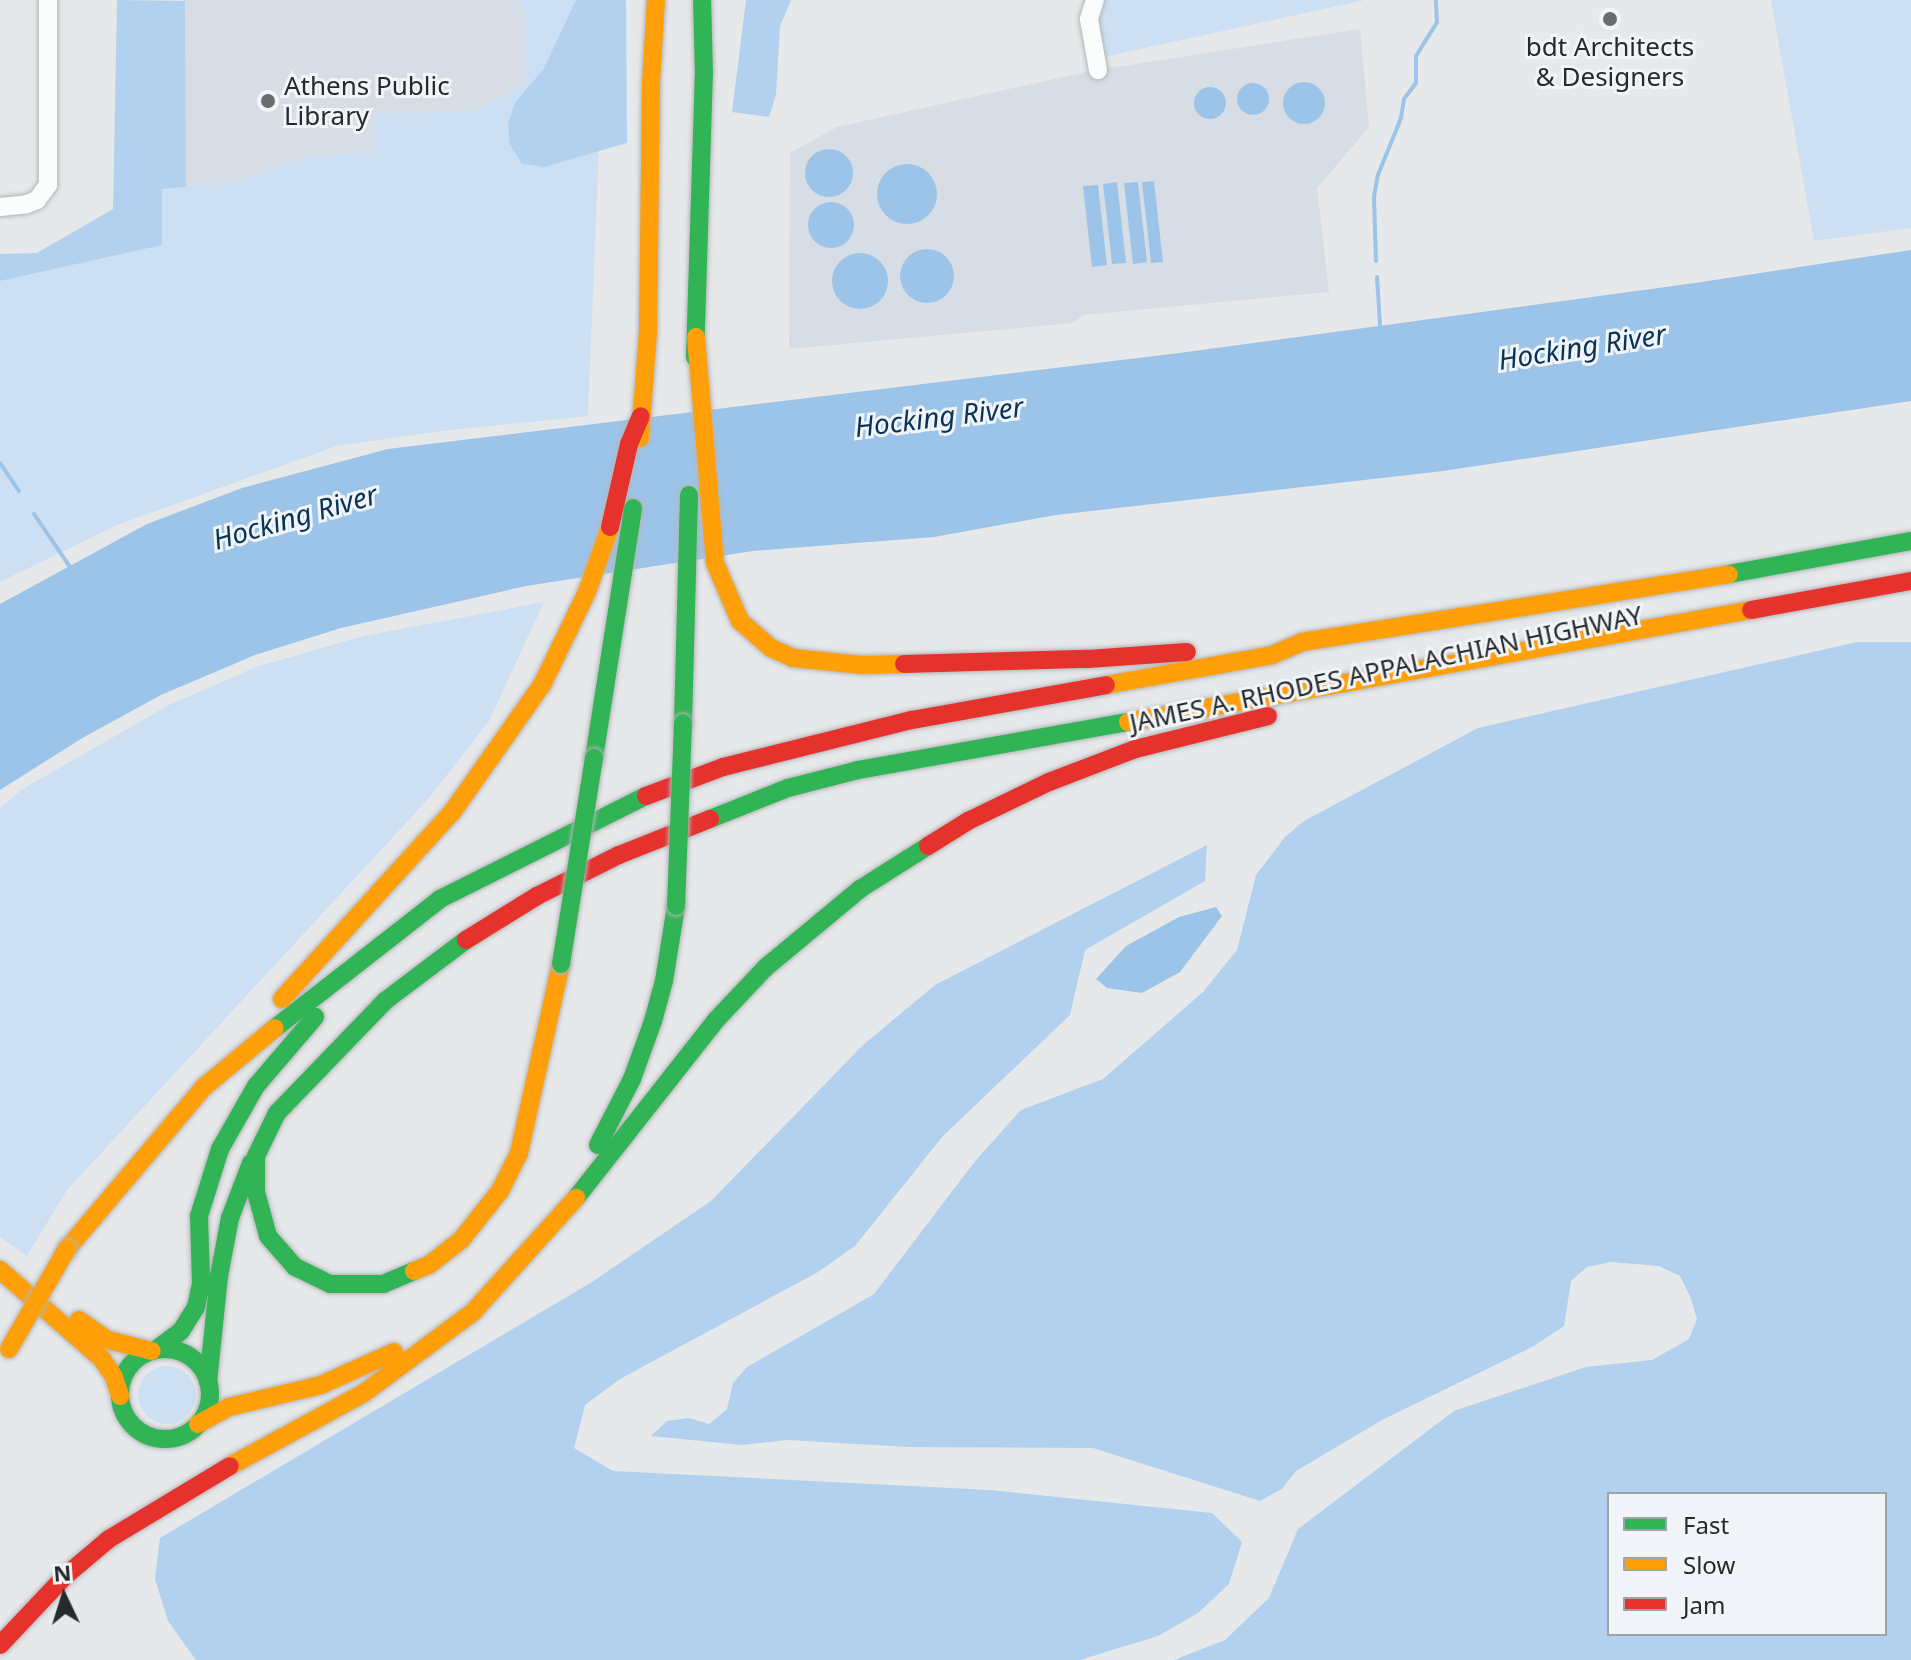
<!DOCTYPE html>
<html>
<head>
<meta charset="utf-8">
<style>
	body { margin:0 }
	#map { position:relative; width:1911px; height:1660px; overflow:hidden; background:#e6e8ea; font-family:"Noto Sans",sans-serif }
	div>[style] { position:absolute }
	[style*='--x'] { left:calc(var(--x)*1px); top:calc(var(--y)*1px); width:calc(var(--w)*1px); rotate:calc(var(--a)*1deg) }
	.built>* { inset:0; background:#d7dde4 }
	.green>* { inset:0; background:#cde0f3 }
	.round { border-radius:50% }
	.forest>* { inset:0; background:#b1d1ee }
	.water>* { inset:0; background:#9cc4e9 }
	.stream>* { height:4px; margin:-2px; padding:0 2px; transform-origin:2px; border-radius:2px; background:#9cc4e9 }
	.roads { filter:drop-shadow(0 0 2px #b5b6b8) drop-shadow(0 0 2px #b5b6b8) }
	.street>* { height:18px; margin:-9px; padding:0 9px; transform-origin:9px; border-radius:9px; background:#fbfcfc }
	.fast>* { height:18px; margin:-9px; padding:0 9px; transform-origin:9px; border-radius:9px; background:#30b455 }
	.fast>.ring { margin:-9px; padding:0; box-sizing:content-box; background:none; border:18px solid #30b455; border-radius:50% }
	.slow>* { height:18px; margin:-9px; padding:0 9px; transform-origin:9px; border-radius:9px; background:#ff9f0a }
	.jam>* { height:18px; margin:-9px; padding:0 9px; transform-origin:9px; border-radius:9px; background:#e5322d }
	.bridges { filter:drop-shadow(0 0 2px #b5b6b8) drop-shadow(0 0 2px #b5b6b8) }
	.fast-bridge>* { height:18px; margin:-9px; padding:0 9px; transform-origin:9px; border-radius:9px; background:#30b455 }
	.slow-bridge>* { height:18px; margin:-9px; padding:0 9px; transform-origin:9px; border-radius:9px; background:#ff9f0a }
	.dots>* { width:22px; height:22px; translate:-50% -50%; box-sizing:border-box; border:4px solid #f1f5f9; border-radius:50% }
	span { translate:-50% -50%; white-space:nowrap; text-align:center; line-height:1.15; -webkit-text-stroke:6px #f1f5f9; paint-order:stroke }
	.poi-label { font-size:26px; color:#27292a }
	.left { translate:0 -50%; text-align:left }
	.street-label { font-size:26px; color:#27292a }
	.water-label { font-size:28px; color:#093455; font-style:italic }
	.legend { position:absolute; left:1607px; top:1492px; width:280px; height:144px; box-sizing:border-box; background:#f1f5f9; border:2px solid #a0a3a6; margin:0; padding:10px 14px; list-style:none; font-size:24px; color:#27292a }
	.legend li { display:flex; align-items:center; gap:16px; height:40px }
	.legend b { width:40px; border:2px solid #a0a3a6 }
	.north { position:absolute; left:24px; top:1556px; width:80px; height:80px; -webkit-text-stroke:6px #f1f5f9; paint-order:stroke; rotate:356deg; font-size:22px; font-weight:700; line-height:32px; text-align:center; color:#27292a }
	.north::after { content:''; display:block; margin:auto; width:28px; height:36px; background:#27292a; clip-path:polygon(50% 0,100% 100%,50% 72%,0 100%) }
</style>
</head>
<body>
<div id="map">
	<div class="built">
		<div style="clip-path:polygon(184px 0,515px 0,526px 12px,526px 84px,472px 111px,375px 113px,374px 152px,306px 156px,232px 182px,186px 187px)"></div>
		<div style="clip-path:polygon(1360px 29px,1369px 127px,1317px 188px,1329px 292px,1083px 315px,1073px 323px,789px 349px,790px 153px,837px 127px,1091px 71px)"></div>
	</div>
	<div class="green">
		<div style="clip-path:polygon(515px 0,605px 0,588px 416px,442px 431px,337px 446px,117px 525px,0 582px,0 281px,161px 245px,162px 189px,232px 182px,306px 156px,373px 152px,375px 113px,473px 111px,526px 84px,526px 12px)"></div>
		<div style="clip-path:polygon(1091px 0,1365px 0,1104px 57px)"></div>
		<div style="clip-path:polygon(1771px 0,1911px 0,1911px 228px,1814px 241px)"></div>
		<div style="clip-path:polygon(544px 602px,489px 721px,429px 798px,67px 1190px,27px 1256px,0 1237px,0 808px,21px 790px,169px 705px,256px 667px,363px 636px)"></div>
		<div class="round" style="left:138px;top:1366px;width:58px;height:58px"></div>
	</div>
	<div class="forest">
		<div style="clip-path:polygon(117px 0,185px 1px,186px 187px,162px 189px,162px 245px,0 281px,0 254px,37px 253px,113px 209px)"></div>
		<div style="clip-path:polygon(576px 0,626px 0,627px 143px,544px 167px,522px 164px,510px 145px,508px 123px,516px 101px,543px 70px)"></div>
		<div style="clip-path:polygon(746px 0,791px 0,780px 26px,776px 95px,769px 117px,732px 112px)"></div>
		<div style="clip-path:polygon(evenodd,1857px 642px,1911px 642px,1911px 1660px,1174px 1660px,1225px 1640px,1269px 1598px,1298px 1529px,1454px 1411px,1586px 1367px,1652px 1360px,1689px 1339px,1697px 1319px,1690px 1296px,1680px 1276px,1659px 1266px,1611px 1262px,1587px 1267px,1571px 1281px,1564px 1326px,1534px 1346px,1382px 1420px,1296px 1471px,1282px 1489px,1260px 1501px,1093px 1448px,908px 1447px,788px 1440px,742px 1445px,651px 1436px,667px 1421px,689px 1418px,709px 1424px,727px 1409px,733px 1383px,747px 1367px,874px 1294px,976px 1160px,1021px 1110px,1103px 1079px,1203px 992px,1237px 950px,1256px 875px,1285px 837px,1304px 821px,1478px 728px,1857px 642px,1609px 1494px,1885px 1494px,1885px 1634px,1609px 1634px,1609px 1494px)"></div>
		<div style="clip-path:polygon(1207px 845px,1205px 881px,1085px 950px,1070px 1015px,942px 1137px,855px 1246px,818px 1272px,620px 1379px,585px 1405px,574px 1448px,613px 1471px,990px 1490px,1212px 1513px,1242px 1542px,1229px 1584px,1198px 1613px,1158px 1636px,1080px 1660px,196px 1660px,168px 1621px,155px 1579px,160px 1538px,592px 1282px,711px 1201px,863px 1045px,935px 985px)"></div>
	</div>
	<div class="water">
		<div class="round" style="left:1283px;top:82px;width:42px;height:42px"></div>
		<div class="round" style="left:1237px;top:83px;width:32px;height:32px"></div>
		<div class="round" style="left:1194px;top:87px;width:32px;height:32px"></div>
		<div class="round" style="left:805px;top:149px;width:48px;height:48px"></div>
		<div class="round" style="left:877px;top:164px;width:60px;height:60px"></div>
		<div style="clip-path:polygon(1154px 181px,1163px 262px,1151px 263px,1142px 182px)"></div>
		<div style="clip-path:polygon(1117px 182px,1126px 263px,1112px 264px,1103px 184px)"></div>
		<div style="clip-path:polygon(1138px 182px,1147px 262px,1133px 264px,1124px 183px)"></div>
		<div style="clip-path:polygon(1098px 185px,1107px 265px,1092px 267px,1083px 186px)"></div>
		<div class="round" style="left:808px;top:202px;width:46px;height:46px"></div>
		<div class="round" style="left:900px;top:249px;width:54px;height:54px"></div>
		<div style="clip-path:polygon(1911px 250px,1911px 401px,1443px 471px,1056px 515px,934px 537px,753px 551px,526px 586px,341px 628px,255px 655px,161px 695px,84px 737px,0 790px,0 604px,147px 524px,242px 488px,388px 449px,1179px 353px,1695px 283px)"></div>
		<div class="round" style="left:832px;top:253px;width:56px;height:56px"></div>
		<div style="clip-path:polygon(1216px 907px,1222px 916px,1180px 972px,1142px 993px,1107px 988px,1096px 979px,1126px 946px,1179px 917px)"></div>
	</div>
	<div class="stream">
		<div style="--x:1376;--y:261;--w:64;--a:-91.8"></div>
		<div style="--x:1374;--y:197;--w:22;--a:-80"></div>
		<div style="--x:1378;--y:175;--w:61;--a:-68"></div>
		<div style="--x:1401;--y:118;--w:19;--a:-81"></div>
		<div style="--x:1404;--y:99;--w:20;--a:-53"></div>
		<div style="--x:1416;--y:83;--w:27;--a:-90"></div>
		<div style="--x:1416;--y:56;--w:40;--a:-58"></div>
		<div style="--x:1437;--y:22;--w:22;--a:-93"></div>
		<div style="--x:1377;--y:277;--w:48;--a:86.4"></div>
		<div style="--x:0;--y:463;--w:34;--a:56"></div>
		<div style="--x:34;--y:514;--w:64;--a:55.8"></div>
	</div>
	<div class="roads">
		<div class="street">
			<div style="--x:1095;--y:0;--w:20;--a:108"></div>
			<div style="--x:1089;--y:19;--w:52;--a:80"></div>
			<div style="--x:0;--y:207;--w:27;--a:-6"></div>
			<div style="--x:27;--y:204;--w:11;--a:-22"></div>
			<div style="--x:37;--y:200;--w:19;--a:-54"></div>
			<div style="--x:48;--y:185;--w:185;--a:-90"></div>
		</div>
		<div class="fast">
			<div style="--x:695;--y:357;--w:283;--a:-88.2"></div>
			<div style="--x:704;--y:74;--w:74;--a:-91.5"></div>
			<div style="--x:1729;--y:574;--w:185;--a:-10.3"></div>
			<div style="--x:683;--y:723;--w:228;--a:-88.5"></div>
			<div style="--x:594;--y:758;--w:253;--a:-81.1"></div>
			<div style="--x:710;--y:819;--w:84;--a:-21.7"></div>
			<div style="--x:788;--y:788;--w:72;--a:-14.4"></div>
			<div style="--x:858;--y:770;--w:274;--a:-10.1"></div>
			<div style="--x:275;--y:1028;--w:209;--a:-38"></div>
			<div style="--x:440;--y:899;--w:230;--a:-26.6"></div>
			<div style="--x:598;--y:1145;--w:74;--a:-62.7"></div>
			<div style="--x:632;--y:1079;--w:62;--a:-70.1"></div>
			<div style="--x:653;--y:1021;--w:41;--a:-74.6"></div>
			<div style="--x:664;--y:981;--w:76;--a:-80.9"></div>
			<div style="--x:576;--y:1198;--w:228;--a:-51.8"></div>
			<div style="--x:717;--y:1019;--w:70;--a:-46.7"></div>
			<div style="--x:765;--y:968;--w:124;--a:-39.7"></div>
			<div style="--x:860;--y:889;--w:80;--a:-32.3"></div>
			<div style="--x:414;--y:1271;--w:33;--a:157"></div>
			<div style="--x:384;--y:1284;--w:54;--a:180"></div>
			<div style="--x:330;--y:1284;--w:39;--a:-154"></div>
			<div style="--x:295;--y:1267;--w:41;--a:-131.1"></div>
			<div style="--x:268;--y:1236;--w:46;--a:-105.3"></div>
			<div style="--x:256;--y:1192;--w:36;--a:-90"></div>
			<div style="--x:256;--y:1156;--w:48;--a:-64"></div>
			<div style="--x:277;--y:1113;--w:156;--a:-46"></div>
			<div style="--x:385;--y:1001;--w:101;--a:-37"></div>
			<div class="ring" style="left:120px;top:1349px;width:72px;height:72px"></div>
			<div style="--x:157;--y:1349;--w:30;--a:-37"></div>
			<div style="--x:181;--y:1331;--w:28;--a:-58"></div>
			<div style="--x:196;--y:1307;--w:25;--a:-78"></div>
			<div style="--x:201;--y:1283;--w:67;--a:-91.7"></div>
			<div style="--x:199;--y:1216;--w:70;--a:-72.6"></div>
			<div style="--x:220;--y:1149;--w:73;--a:-60.3"></div>
			<div style="--x:256;--y:1086;--w:91;--a:-49.5"></div>
			<div style="--x:208;--y:1382;--w:107;--a:-84.1"></div>
			<div style="--x:219;--y:1276;--w:59;--a:-79.3"></div>
			<div style="--x:230;--y:1218;--w:59;--a:-69.1"></div>
		</div>
		<div class="slow">
			<div style="--x:696;--y:337;--w:227;--a:85.2"></div>
			<div style="--x:715;--y:563;--w:63;--a:66.7"></div>
			<div style="--x:740;--y:621;--w:41;--a:41.1"></div>
			<div style="--x:771;--y:648;--w:24;--a:24"></div>
			<div style="--x:793;--y:658;--w:69;--a:5.8"></div>
			<div style="--x:862;--y:665;--w:42;--a:-1.4"></div>
			<div style="--x:640;--y:438;--w:106;--a:-85.7"></div>
			<div style="--x:648;--y:332;--w:249;--a:-89.3"></div>
			<div style="--x:651;--y:83;--w:83;--a:-86.6"></div>
			<div style="--x:1106;--y:685;--w:169;--a:-10.2"></div>
			<div style="--x:1272;--y:655;--w:33;--a:-23"></div>
			<div style="--x:1302;--y:642;--w:432;--a:-9"></div>
			<div style="--x:1128;--y:722;--w:633;--a:-10.19"></div>
			<div style="--x:282;--y:999;--w:254;--a:-47.7"></div>
			<div style="--x:453;--y:811;--w:154;--a:-54.8"></div>
			<div style="--x:542;--y:685;--w:103;--a:-64.2"></div>
			<div style="--x:587;--y:592;--w:69;--a:-70.5"></div>
			<div style="--x:67;--y:1249;--w:212;--a:-49.8"></div>
			<div style="--x:204;--y:1087;--w:92;--a:-39.7"></div>
			<div style="--x:0;--y:1270;--w:135;--a:41.1"></div>
			<div style="--x:102;--y:1359;--w:22;--a:56"></div>
			<div style="--x:114;--y:1377;--w:20;--a:72"></div>
			<div style="--x:414;--y:1271;--w:16;--a:-22"></div>
			<div style="--x:429;--y:1265;--w:41;--a:-38"></div>
			<div style="--x:461;--y:1240;--w:63;--a:-51.5"></div>
			<div style="--x:500;--y:1191;--w:42;--a:-63.4"></div>
			<div style="--x:519;--y:1153;--w:194;--a:-77.5"></div>
			<div style="--x:79;--y:1320;--w:35;--a:35"></div>
			<div style="--x:108;--y:1340;--w:45;--a:14"></div>
			<div style="--x:198;--y:1424;--w:35;--a:-29"></div>
			<div style="--x:229;--y:1407;--w:95;--a:-13.4"></div>
			<div style="--x:321;--y:1385;--w:80;--a:-24.3"></div>
			<div style="--x:230;--y:1466;--w:153;--a:-28.6"></div>
			<div style="--x:364;--y:1393;--w:136;--a:-36.6"></div>
			<div style="--x:473;--y:1312;--w:154;--a:-47.9"></div>
		</div>
		<div class="jam">
			<div style="--x:610;--y:527;--w:85;--a:-77.1"></div>
			<div style="--x:629;--y:444;--w:30;--a:-67"></div>
			<div style="--x:1751;--y:610;--w:163;--a:-10.3"></div>
			<div style="--x:904;--y:664;--w:184;--a:-1.6"></div>
			<div style="--x:1088;--y:659;--w:99;--a:-4"></div>
			<div style="--x:646;--y:796;--w:82;--a:-20.6"></div>
			<div style="--x:723;--y:767;--w:195;--a:-14"></div>
			<div style="--x:912;--y:720;--w:197;--a:-10.2"></div>
			<div style="--x:928;--y:846;--w:47;--a:-32"></div>
			<div style="--x:968;--y:821;--w:90;--a:-25.7"></div>
			<div style="--x:1049;--y:782;--w:92;--a:-21"></div>
			<div style="--x:1135;--y:749;--w:137;--a:-13.9"></div>
			<div style="--x:466;--y:940;--w:84;--a:-31.8"></div>
			<div style="--x:537;--y:896;--w:92;--a:-26.6"></div>
			<div style="--x:619;--y:855;--w:98;--a:-21.6"></div>
			<div style="--x:0;--y:1645;--w:93;--a:-46.7"></div>
			<div style="--x:64;--y:1577;--w:59;--a:-40.2"></div>
			<div style="--x:109;--y:1539;--w:141;--a:-31.1"></div>
		</div>
	</div>
	<div class="bridges">
		<div class="fast-bridge">
			<div style="--x:676;--y:906;--w:183;--a:-87.8"></div>
			<div style="--x:561;--y:964;--w:209;--a:-80.9"></div>
		</div>
		<div class="slow-bridge">
			<div style="--x:9;--y:1349;--w:116;--a:-59.9"></div>
		</div>
	</div>
	<div class="dots">
		<div style="left:1610px;top:19px;background:#6a6c6d"></div>
		<div style="left:268px;top:101px;background:#6a6c6d"></div>
	</div>
	<div class="poi-label">
		<span style="left:1610px;top:62px">bdt Architects<br>&amp; Designers</span>
		<span class="left" style="left:284px;top:101px">Athens Public<br>Library</span>
	</div>
	<div class="street-label">
		<span style="left:1386px;top:669px;rotate:-12deg">JAMES A. RHODES APPALACHIAN HIGHWAY</span>
	</div>
	<div class="water-label">
		<span style="left:1582px;top:346px;rotate:-9deg">Hocking River</span>
		<span style="left:939px;top:416px;rotate:-7deg">Hocking River</span>
		<span style="left:295px;top:516px;rotate:-16deg">Hocking River</span>
	</div>
	<ul class="legend">
	<li><b style="height:10px;background:#30b455"></b>Fast</li>
	<li><b style="height:10px;background:#ff9f0a"></b>Slow</li>
	<li><b style="height:10px;background:#e5322d"></b>Jam</li>
	</ul>
	<div class="north">N</div>
</div>
</body>
</html>
